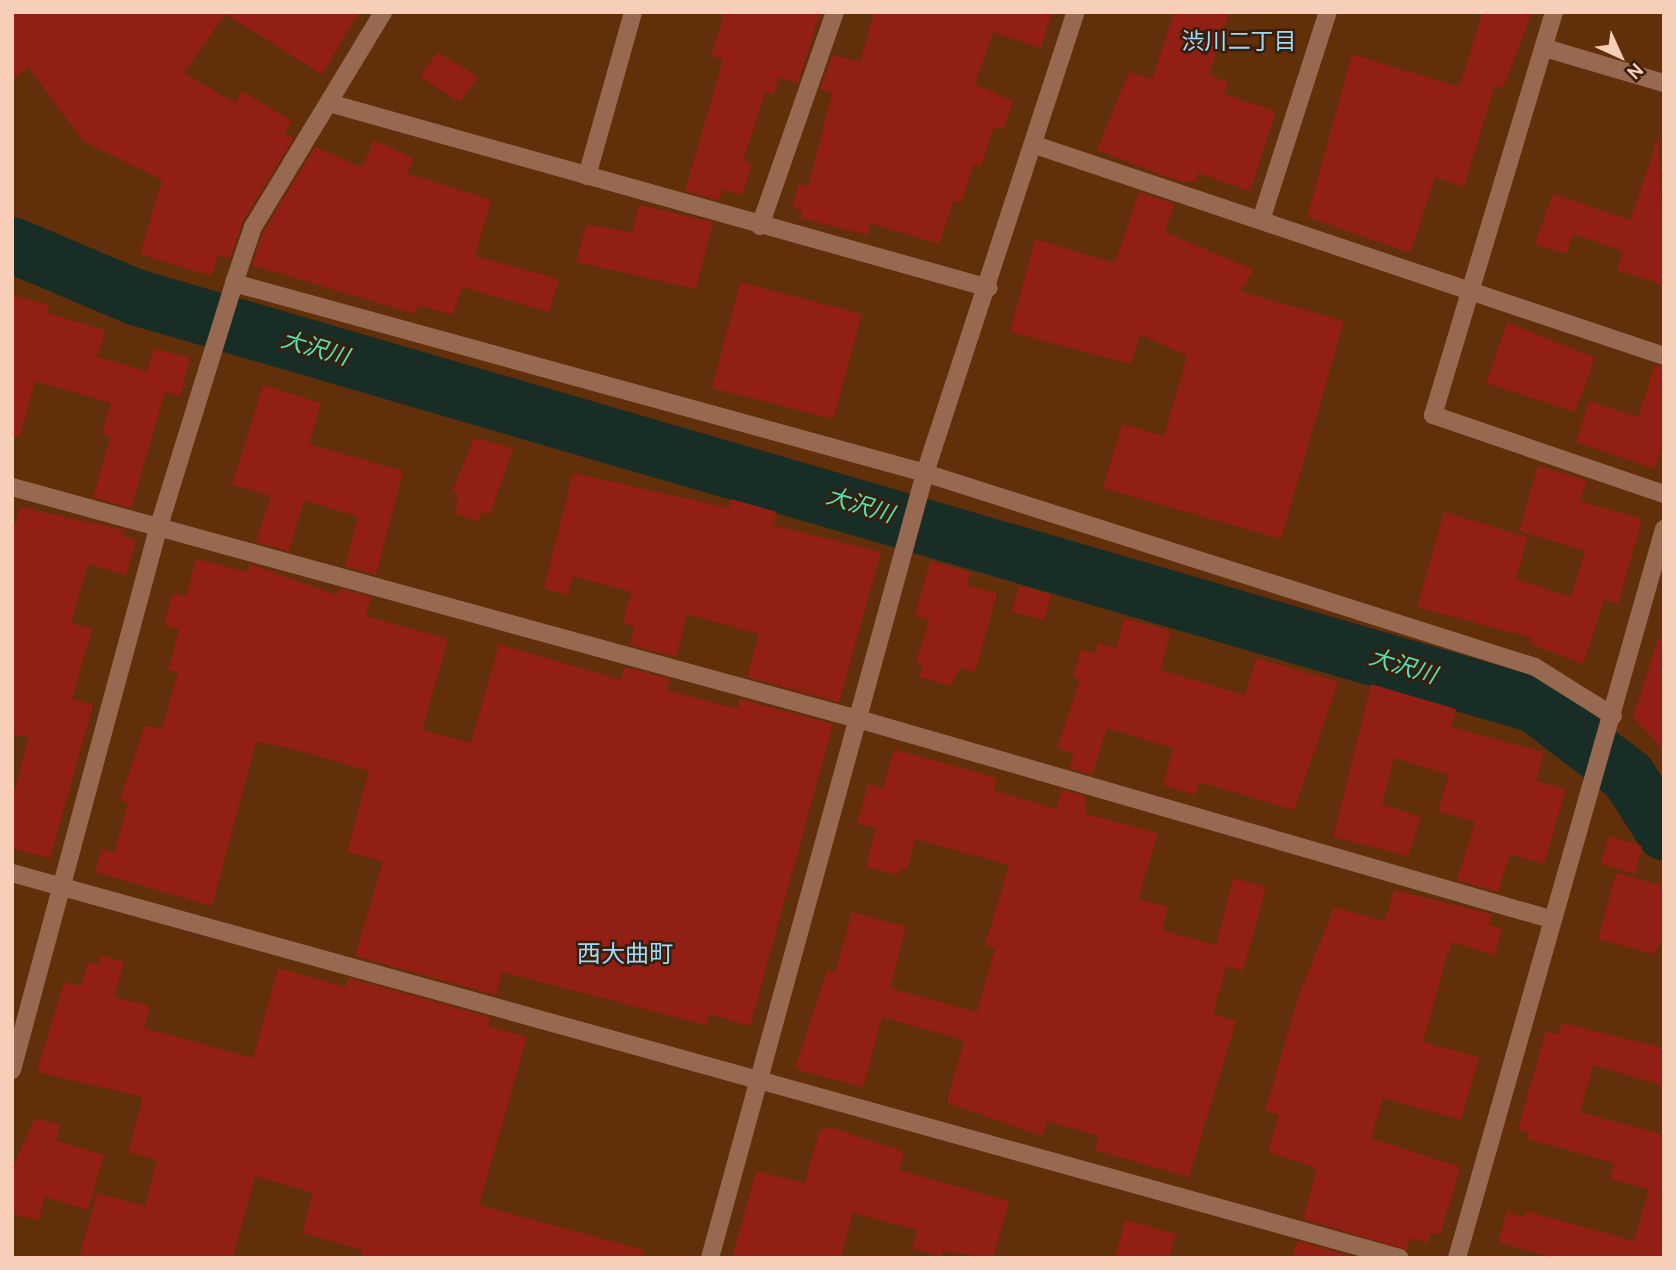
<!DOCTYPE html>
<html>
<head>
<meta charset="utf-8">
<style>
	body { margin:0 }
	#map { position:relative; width:1676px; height:1270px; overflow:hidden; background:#622f0b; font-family:Cabin,"Noto Sans JP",sans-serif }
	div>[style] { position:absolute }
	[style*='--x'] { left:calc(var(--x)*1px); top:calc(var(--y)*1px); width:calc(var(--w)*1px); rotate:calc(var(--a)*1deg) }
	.river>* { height:56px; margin:-28px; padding:0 28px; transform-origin:28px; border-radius:28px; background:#182d26 }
	.building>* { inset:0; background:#911f13 }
	.minor>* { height:18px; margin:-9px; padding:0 9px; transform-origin:9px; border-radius:9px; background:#966950 }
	span { translate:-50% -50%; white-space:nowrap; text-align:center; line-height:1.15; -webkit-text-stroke:5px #3b1d0b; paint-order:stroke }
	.neighbourhood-label { font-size:23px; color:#9bdcfd }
	.water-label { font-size:23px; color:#49e8bb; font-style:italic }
	.quarter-label { font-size:24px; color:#9bdcfd }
	.frame { position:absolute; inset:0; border:14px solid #f7ceb8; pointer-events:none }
	.north { position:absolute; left:1585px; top:21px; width:70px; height:70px; -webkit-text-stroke:5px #3b1d0b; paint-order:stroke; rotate:135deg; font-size:19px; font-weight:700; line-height:28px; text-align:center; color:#f7ceb8 }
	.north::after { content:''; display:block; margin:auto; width:24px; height:32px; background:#f7ceb8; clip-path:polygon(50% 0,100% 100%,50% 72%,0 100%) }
</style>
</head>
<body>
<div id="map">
	<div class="river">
		<div style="--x:12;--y:245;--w:134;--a:22.9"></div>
		<div style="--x:135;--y:297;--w:1458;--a:16.25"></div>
		<div style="--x:1535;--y:705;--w:117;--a:37.4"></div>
		<div style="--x:1628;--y:776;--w:67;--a:57.3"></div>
	</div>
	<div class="building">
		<div style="clip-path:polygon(12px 12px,359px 12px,322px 74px,225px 14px,184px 73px,235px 103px,242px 91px,292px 121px,284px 134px,294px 138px,243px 221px,230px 258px,218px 255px,211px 276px,140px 254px,162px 180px,83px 141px,28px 67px,12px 80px)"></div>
		<div style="clip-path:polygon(725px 12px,820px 12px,798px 83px,779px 77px,774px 94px,765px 92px,743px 161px,752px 164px,742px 195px,722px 189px,719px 200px,685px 191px,723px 59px,711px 56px)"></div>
		<div style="clip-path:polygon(874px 12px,1052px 12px,1041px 48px,993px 32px,975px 84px,1013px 101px,1004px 128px,993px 128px,981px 166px,974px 164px,961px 203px,953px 201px,939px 244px,870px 223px,868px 235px,800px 218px,802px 211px,792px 207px,799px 184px,808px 186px,820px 141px,832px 93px,820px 89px,832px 55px,860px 62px)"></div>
		<div style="clip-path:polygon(1174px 12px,1229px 12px,1209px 75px,1228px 82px,1224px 94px,1276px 111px,1250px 191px,1198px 173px,1196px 181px,1181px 182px,1097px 150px,1129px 72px,1152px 79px)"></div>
		<div style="clip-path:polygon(1483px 12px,1532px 12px,1503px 88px,1495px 85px,1464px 187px,1435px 177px,1410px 253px,1307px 217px,1352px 54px,1459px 87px)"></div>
		<div style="clip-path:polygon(437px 52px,478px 77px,460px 102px,420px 77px)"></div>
		<div style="clip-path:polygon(1659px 135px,1664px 285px,1617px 270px,1623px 251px,1573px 234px,1566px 254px,1535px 244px,1553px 194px,1630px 220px)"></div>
		<div style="clip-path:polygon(374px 140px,414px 158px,407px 173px,491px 200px,475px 256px,559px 279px,549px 312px,462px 287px,453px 315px,418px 305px,415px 314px,252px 265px,263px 232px,315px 147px,362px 167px)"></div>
		<div style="clip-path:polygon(1139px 192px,1174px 204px,1165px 232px,1254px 270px,1240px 291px,1344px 321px,1281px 539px,1103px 488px,1122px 424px,1164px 436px,1187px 356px,1140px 334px,1131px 364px,1010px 332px,1035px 239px,1115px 263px)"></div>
		<div style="clip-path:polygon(639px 205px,713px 222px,696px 289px,576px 262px,586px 225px,632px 232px)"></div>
		<div style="clip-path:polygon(740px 282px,862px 314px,833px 419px,712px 388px)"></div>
		<div style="clip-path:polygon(12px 295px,49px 305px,46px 313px,105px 330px,97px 357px,147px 371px,154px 348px,190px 358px,180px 396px,165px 392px,131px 508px,93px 497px,111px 436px,102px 434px,111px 403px,35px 381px,20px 437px,12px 436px)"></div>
		<div style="clip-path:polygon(1507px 322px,1595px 358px,1575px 412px,1486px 383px)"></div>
		<div style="clip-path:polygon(1655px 365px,1664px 367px,1664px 442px,1655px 469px,1576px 442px,1589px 401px,1638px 417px)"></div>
		<div style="clip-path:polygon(263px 385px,321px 403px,309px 444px,403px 471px,376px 575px,345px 566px,358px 517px,304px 500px,289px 551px,256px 542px,271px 496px,232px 485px)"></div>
		<div style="clip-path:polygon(474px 438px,513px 448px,490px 515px,481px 512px,479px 521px,456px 514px,457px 494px,452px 492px)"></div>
		<div style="clip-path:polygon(1538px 466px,1587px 480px,1580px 501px,1642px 519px,1618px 604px,1604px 600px,1583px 664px,1530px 644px,1532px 638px,1417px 607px,1444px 512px,1528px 537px,1516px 579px,1571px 597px,1585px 551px,1519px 531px)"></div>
		<div style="clip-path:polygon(573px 473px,729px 508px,731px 499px,777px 512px,772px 525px,881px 552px,839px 702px,747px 677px,759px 634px,687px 614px,676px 657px,630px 645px,635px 626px,623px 623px,631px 592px,573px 576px,567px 595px,544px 588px)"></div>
		<div style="clip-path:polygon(20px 507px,125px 530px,123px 536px,136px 540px,126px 575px,88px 564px,71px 623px,92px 629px,72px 699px,93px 705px,50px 858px,12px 848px,12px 798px,29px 737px,12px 734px,12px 533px)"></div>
		<div style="clip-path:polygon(196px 559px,247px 572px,250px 564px,337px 595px,339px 588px,371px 597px,366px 616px,448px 639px,422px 730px,471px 743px,499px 644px,621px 680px,625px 667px,670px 679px,667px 690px,722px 705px,738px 708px,740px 699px,833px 724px,750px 1026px,709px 1014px,706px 1025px,502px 972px,496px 995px,355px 956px,383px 861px,347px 852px,369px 771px,286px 747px,256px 742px,212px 906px,95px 872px,102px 849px,114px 853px,128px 803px,120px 800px,145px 725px,162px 729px,178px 672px,168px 670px,179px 629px,164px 625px,173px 593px,186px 596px)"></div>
		<div style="clip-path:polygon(930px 561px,970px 572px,966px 585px,997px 593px,975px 672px,961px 667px,950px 686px,919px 677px,923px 664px,916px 662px,929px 620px,915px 616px)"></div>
		<div style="clip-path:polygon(1019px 586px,1051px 594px,1044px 620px,1012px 612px)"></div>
		<div style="clip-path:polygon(1124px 618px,1171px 631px,1160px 670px,1245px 695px,1256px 658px,1338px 682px,1294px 810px,1199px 782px,1195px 795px,1163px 785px,1173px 748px,1107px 728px,1092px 775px,1069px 768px,1074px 754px,1057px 748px,1080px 679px,1073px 678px,1081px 650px,1095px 654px,1098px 643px,1116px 648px)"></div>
		<div style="clip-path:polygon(1658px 639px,1664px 639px,1664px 751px,1633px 717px)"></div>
		<div style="clip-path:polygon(1371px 684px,1456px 709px,1451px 727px,1543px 752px,1536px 781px,1566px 789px,1544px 864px,1510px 854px,1498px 892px,1457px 880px,1475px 822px,1438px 811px,1449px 775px,1394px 758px,1382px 804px,1421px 817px,1408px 856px,1333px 837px)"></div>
		<div style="clip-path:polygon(894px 749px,997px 778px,993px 790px,1056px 809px,1062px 790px,1085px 796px,1086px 814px,1158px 833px,1138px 899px,1168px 907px,1162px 930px,1216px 945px,1233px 878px,1266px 887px,1243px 971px,1226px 966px,1213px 1014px,1236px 1021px,1189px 1177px,1095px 1150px,1099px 1136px,1047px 1121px,1043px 1136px,947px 1103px,964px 1040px,882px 1017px,863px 1087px,795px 1069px,827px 970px,835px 973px,852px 912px,906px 927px,890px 988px,977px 1012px,995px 948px,985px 945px,1009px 865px,915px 839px,907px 870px,900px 868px,898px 875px,866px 867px,876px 828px,857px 823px,868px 784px,883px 788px)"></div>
		<div style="clip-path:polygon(1609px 836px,1642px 846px,1635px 874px,1601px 864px)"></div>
		<div style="clip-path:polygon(1616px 873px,1664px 886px,1664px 938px,1654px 954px,1598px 939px)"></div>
		<div style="clip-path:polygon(1394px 890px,1492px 914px,1489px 925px,1502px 928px,1495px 955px,1451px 942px,1423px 1042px,1479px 1057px,1461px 1120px,1383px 1098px,1371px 1138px,1460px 1167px,1441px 1234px,1430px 1233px,1428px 1243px,1409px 1238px,1407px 1250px,1303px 1219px,1317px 1168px,1268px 1152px,1279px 1115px,1265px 1111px,1298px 998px,1334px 907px,1385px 921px)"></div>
		<div style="clip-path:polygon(101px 955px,124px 962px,114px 997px,150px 1006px,144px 1028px,253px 1058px,278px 968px,346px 987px,348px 978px,490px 1017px,488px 1026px,527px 1037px,479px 1205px,644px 1250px,643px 1258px,361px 1258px,363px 1250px,302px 1233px,313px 1193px,255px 1176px,233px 1258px,79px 1258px,97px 1193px,145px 1206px,157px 1160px,128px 1152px,143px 1097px,37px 1072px,64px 982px,81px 986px,88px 962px,98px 965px)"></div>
		<div style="clip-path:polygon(1562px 1023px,1664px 1048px,1664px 1086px,1593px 1065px,1580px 1112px,1664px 1135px,1664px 1258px,1553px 1258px,1498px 1242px,1507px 1211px,1524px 1217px,1526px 1211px,1634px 1241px,1649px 1189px,1610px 1179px,1614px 1163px,1528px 1139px,1528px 1132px,1518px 1129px,1546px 1031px,1559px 1034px)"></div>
		<div style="clip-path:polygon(35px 1118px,60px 1125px,56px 1141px,104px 1155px,88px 1210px,45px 1197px,38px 1221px,12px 1213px,12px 1168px)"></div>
		<div style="clip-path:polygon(834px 1128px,904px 1152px,899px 1170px,1009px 1201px,993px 1258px,943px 1251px,941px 1257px,912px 1248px,917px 1230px,853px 1213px,841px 1258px,732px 1258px,756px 1171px,805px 1183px,820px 1129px)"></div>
		<div style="clip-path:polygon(1125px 1220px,1176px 1234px,1169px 1258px,1115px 1258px)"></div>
		<div style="clip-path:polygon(1297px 1241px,1357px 1258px,1292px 1258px)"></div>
	</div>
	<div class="minor">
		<div style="--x:1554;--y:12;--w:421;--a:106.7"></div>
		<div style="--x:1433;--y:415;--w:244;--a:18.9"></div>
		<div style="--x:1545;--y:48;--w:124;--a:16.4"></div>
		<div style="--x:329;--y:103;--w:685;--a:15.66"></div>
		<div style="--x:1035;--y:145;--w:663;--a:18.54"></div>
		<div style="--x:587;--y:176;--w:170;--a:-74.3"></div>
		<div style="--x:1262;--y:217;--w:215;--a:-72.2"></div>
		<div style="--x:760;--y:226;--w:227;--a:-70.7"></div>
		<div style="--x:234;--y:283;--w:717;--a:15.37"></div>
		<div style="--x:925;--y:473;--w:640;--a:17.64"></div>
		<div style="--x:1535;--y:667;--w:92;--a:32.1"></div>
		<div style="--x:12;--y:487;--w:877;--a:15.34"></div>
		<div style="--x:858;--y:719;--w:720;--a:16.12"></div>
		<div style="--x:12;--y:873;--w:1440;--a:15.5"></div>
		<div style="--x:12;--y:1070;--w:560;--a:-74.9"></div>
		<div style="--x:158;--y:529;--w:257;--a:-72.8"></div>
		<div style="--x:234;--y:283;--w:59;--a:-71.3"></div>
		<div style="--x:253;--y:227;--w:251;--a:-58.8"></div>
		<div style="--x:710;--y:1258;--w:814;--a:-74.68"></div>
		<div style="--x:925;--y:473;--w:485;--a:-71.9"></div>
		<div style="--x:1457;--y:1258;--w:758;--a:-74.15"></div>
	</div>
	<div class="neighbourhood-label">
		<span style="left:1239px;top:41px">渋川二丁目</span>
	</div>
	<div class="water-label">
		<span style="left:315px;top:348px;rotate:16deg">大沢川</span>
		<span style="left:860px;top:505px;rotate:17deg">大沢川</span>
		<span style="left:1403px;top:666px;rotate:17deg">大沢川</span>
	</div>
	<div class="quarter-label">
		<span style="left:625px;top:954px">西大曲町</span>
	</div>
	<div class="frame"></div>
	<div class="north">N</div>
</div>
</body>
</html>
